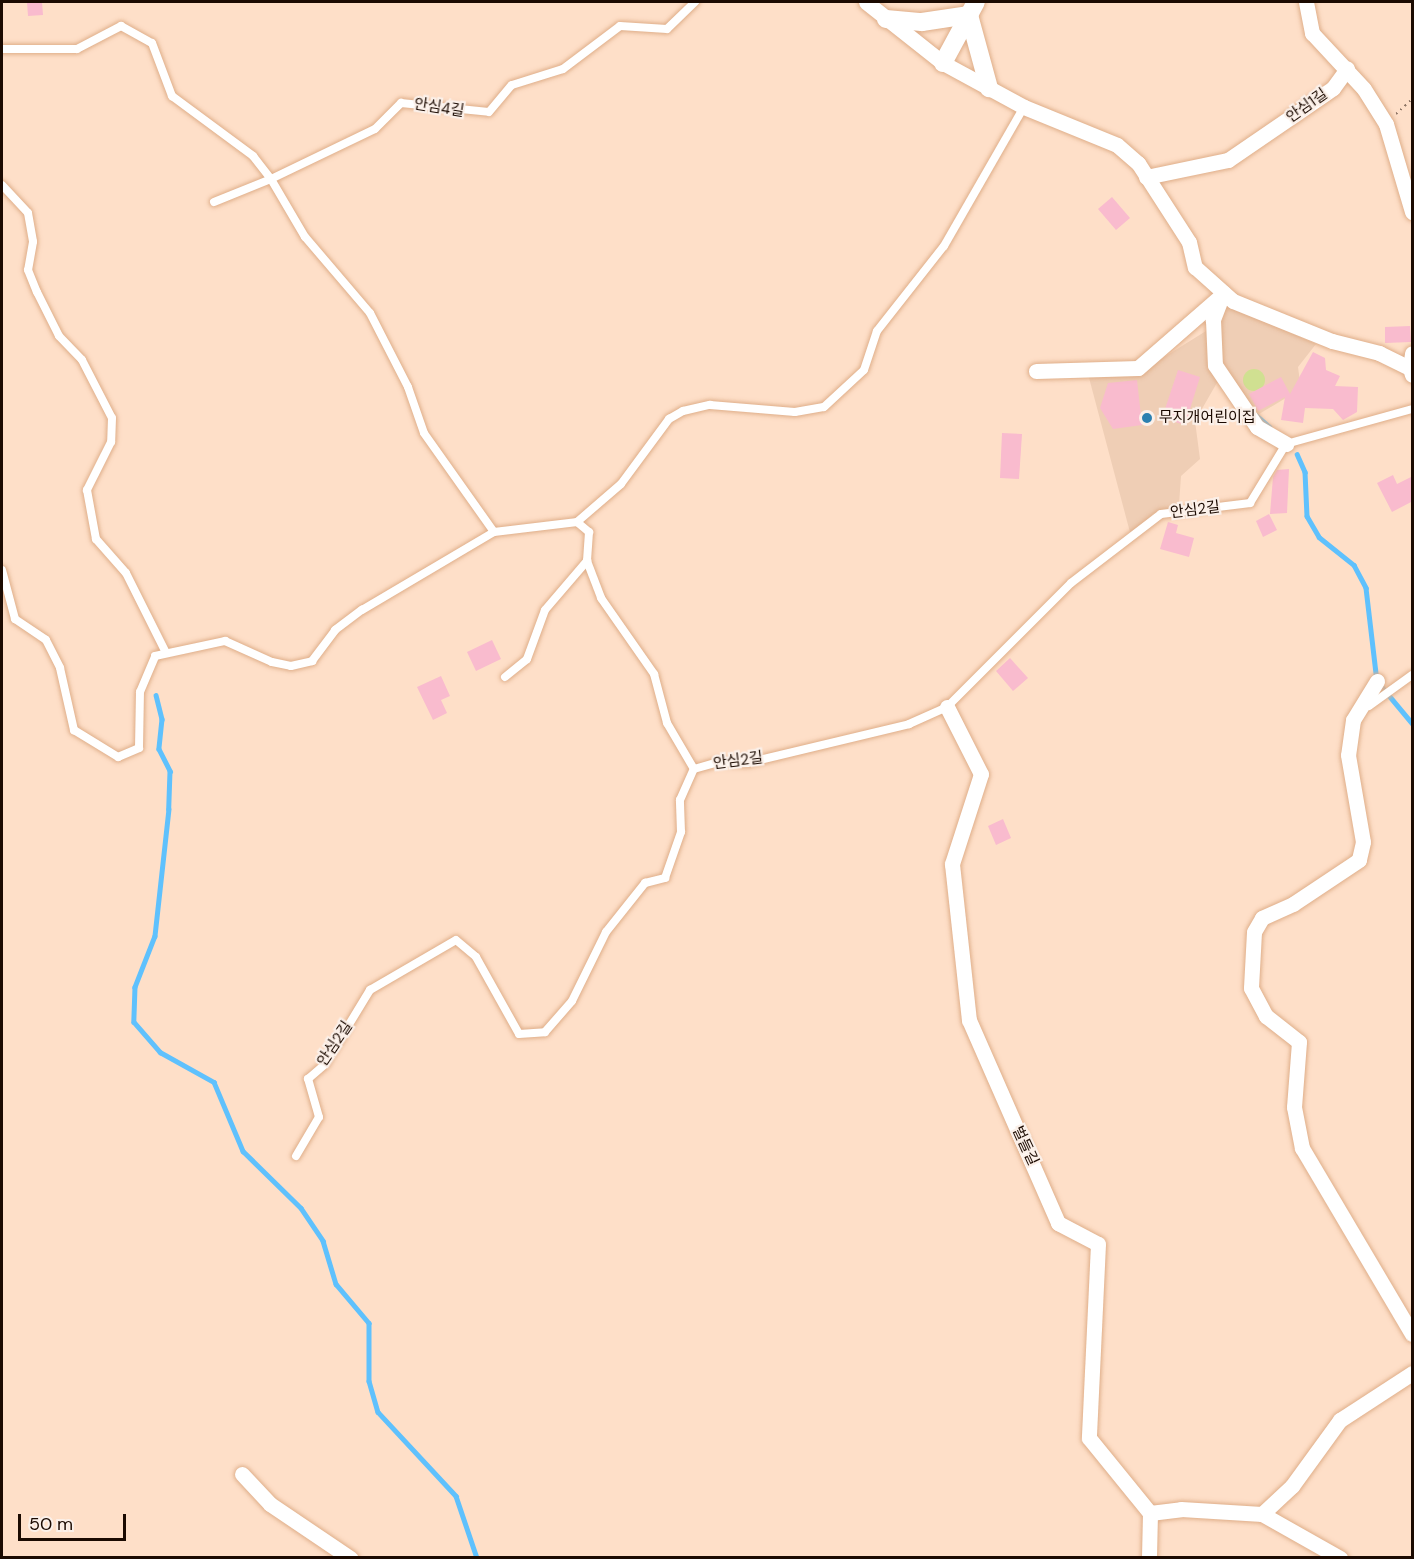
<!DOCTYPE html>
<html>
<head>
<meta charset="utf-8">
<style>
	body { margin:0 }
	#map { position:relative; width:1414px; height:1559px; overflow:hidden; background:#fedfc8; font-family:"DM Sans","Noto Sans KR",sans-serif }
	div>[style] { position:absolute }
	[style*='--x'] { left:calc(var(--x)*1px); top:calc(var(--y)*1px); width:calc(var(--w)*1px); rotate:calc(var(--a)*1deg) }
	.built>* { inset:0; background:#efceb5 }
	.green>* { inset:0; background:#d0e091 }
	.round { border-radius:50% }
	.stream>* { height:4.5px; margin:-2.25px; padding:0 2.25px; transform-origin:2.25px; border-radius:2.25px; background:#5fc1fd }
	.building>* { inset:0; background:#f9bbce }
	.path>* { height:2px; margin-top:-1px; transform-origin:0; background:repeating-linear-gradient(90deg,#8e7666 0 1.5px,transparent 0 6px) }
	.roads { filter:drop-shadow(0 0 2px #dfae89) drop-shadow(0 0 2px #dfae89) }
	.service>* { height:8px; margin:-4px; padding:0 4px; transform-origin:4px; border-radius:4px; background:#fff }
	.minor>* { height:15px; margin:-7.5px; padding:0 7.5px; transform-origin:7.5px; border-radius:7.5px; background:#fff }
	.tertiary>* { height:18px; margin:-9px; padding:0 9px; transform-origin:9px; border-radius:9px; background:#fff }
	.dots>* { width:16px; height:16px; translate:-50% -50%; box-sizing:border-box; border:3px solid #fbf0e9; border-radius:50% }
	span { translate:-50% -50%; white-space:nowrap; text-align:center; line-height:1.15; -webkit-text-stroke:4.5px #fbf0e9; paint-order:stroke }
	.street-label { font-size:15px; color:#1b0a01 }
	.poi-label { font-size:15px; color:#1b0a01 }
	.left { translate:0 -50%; text-align:left }
	.frame { position:absolute; inset:0; border:3px solid #1b0a01; pointer-events:none }
	.scale { position:absolute; left:18px; top:1514px; width:108px; height:27px; box-sizing:border-box; border:3px solid #1b0a01; border-top:0; padding-left:8px; font-size:18px; line-height:21px; white-space:nowrap; color:#1b0a01; -webkit-text-stroke:4px #fbf0e9; paint-order:stroke }
</style>
</head>
<body>
<div id="map">
	<div class="built">
		<div style="clip-path:polygon(1224px 304px,1316px 344px,1298px 367px,1301px 389px,1259px 414px,1222px 374px,1195px 421px,1200px 459px,1181px 476px,1179px 505px,1153px 514px,1131px 536px,1088px 374px,1145px 369px,1206px 331px)"></div>
	</div>
	<div class="green">
		<div class="round" style="left:1243px;top:369px;width:22px;height:22px"></div>
	</div>
	<div class="stream">
		<div style="--x:1256;--y:415;--w:18;--a:41"></div>
		<div style="--x:1297;--y:454;--w:20;--a:66"></div>
		<div style="--x:1305;--y:472;--w:44;--a:87.4"></div>
		<div style="--x:1307;--y:516;--w:24;--a:60"></div>
		<div style="--x:1319;--y:537;--w:45;--a:38.7"></div>
		<div style="--x:1354;--y:565;--w:26;--a:62"></div>
		<div style="--x:1366;--y:588;--w:94;--a:83.3"></div>
		<div style="--x:1377;--y:681;--w:55;--a:50.2"></div>
		<div style="--x:156;--y:695;--w:25;--a:76"></div>
		<div style="--x:162;--y:719;--w:30;--a:96"></div>
		<div style="--x:159;--y:749;--w:25;--a:63"></div>
		<div style="--x:170;--y:771;--w:38;--a:92"></div>
		<div style="--x:169;--y:809;--w:128;--a:96.3"></div>
		<div style="--x:155;--y:936;--w:55;--a:111.4"></div>
		<div style="--x:135;--y:987;--w:35;--a:92"></div>
		<div style="--x:134;--y:1022;--w:40;--a:49"></div>
		<div style="--x:160;--y:1052;--w:62;--a:29.1"></div>
		<div style="--x:214;--y:1082;--w:75;--a:67.2"></div>
		<div style="--x:243;--y:1151;--w:81;--a:44.5"></div>
		<div style="--x:301;--y:1208;--w:40;--a:56"></div>
		<div style="--x:323;--y:1241;--w:45;--a:73.2"></div>
		<div style="--x:336;--y:1284;--w:51;--a:49.8"></div>
		<div style="--x:369;--y:1323;--w:58;--a:90"></div>
		<div style="--x:369;--y:1381;--w:32;--a:74"></div>
		<div style="--x:378;--y:1412;--w:115;--a:47.1"></div>
		<div style="--x:456;--y:1496;--w:65;--a:71.3"></div>
	</div>
	<div class="building">
		<div style="clip-path:polygon(27px 2px,42px 2px,43px 15px,28px 16px)"></div>
		<div style="clip-path:polygon(1112px 197px,1130px 218px,1116px 230px,1098px 209px)"></div>
		<div style="clip-path:polygon(1410px 326px,1411px 342px,1385px 343px,1385px 327px)"></div>
		<div style="clip-path:polygon(1313px 352px,1325px 358px,1326px 370px,1340px 376px,1335px 386px,1358px 387px,1357px 412px,1343px 420px,1333px 409px,1305px 408px,1303px 423px,1281px 420px,1285px 397px,1258px 411px,1249px 394px,1281px 377px,1290px 394px)"></div>
		<div style="clip-path:polygon(1178px 370px,1200px 377px,1185px 425px,1162px 418px)"></div>
		<div style="clip-path:polygon(1137px 380px,1142px 425px,1113px 429px,1100px 408px,1108px 383px)"></div>
		<div style="clip-path:polygon(1002px 433px,1022px 434px,1019px 479px,1000px 478px)"></div>
		<div style="clip-path:polygon(1289px 469px,1287px 513px,1270px 514px,1273px 477px,1277px 470px)"></div>
		<div style="clip-path:polygon(1393px 475px,1397px 484px,1413px 476px,1413px 501px,1392px 512px,1377px 483px)"></div>
		<div style="clip-path:polygon(1269px 514px,1277px 530px,1263px 537px,1256px 521px)"></div>
		<div style="clip-path:polygon(1168px 522px,1178px 525px,1176px 533px,1194px 538px,1189px 557px,1160px 549px)"></div>
		<div style="clip-path:polygon(492px 640px,501px 659px,476px 671px,467px 652px)"></div>
		<div style="clip-path:polygon(1010px 658px,1028px 678px,1013px 691px,996px 671px)"></div>
		<div style="clip-path:polygon(441px 676px,450px 696px,441px 700px,447px 713px,433px 720px,417px 687px)"></div>
		<div style="clip-path:polygon(1003px 819px,1011px 838px,996px 845px,988px 826px)"></div>
	</div>
	<div class="path">
		<div style="--x:1396;--y:114;--w:22;--a:-43"></div>
	</div>
	<div class="roads">
		<div class="service">
			<div style="--x:2;--y:49;--w:75;--a:0"></div>
			<div style="--x:77;--y:49;--w:50;--a:-27.6"></div>
			<div style="--x:121;--y:26;--w:35;--a:29"></div>
			<div style="--x:152;--y:43;--w:57;--a:69.3"></div>
			<div style="--x:172;--y:96;--w:101;--a:36.5"></div>
			<div style="--x:253;--y:156;--w:29;--a:52"></div>
			<div style="--x:2;--y:185;--w:38;--a:47"></div>
			<div style="--x:28;--y:213;--w:29;--a:80"></div>
			<div style="--x:33;--y:242;--w:28;--a:100"></div>
			<div style="--x:28;--y:270;--w:24;--a:68"></div>
			<div style="--x:37;--y:292;--w:49;--a:63.4"></div>
			<div style="--x:59;--y:336;--w:33;--a:46"></div>
			<div style="--x:82;--y:360;--w:65;--a:62.7"></div>
			<div style="--x:112;--y:418;--w:24;--a:92"></div>
			<div style="--x:111;--y:442;--w:54;--a:116.6"></div>
			<div style="--x:87;--y:490;--w:50;--a:79.6"></div>
			<div style="--x:96;--y:539;--w:45;--a:48.6"></div>
			<div style="--x:126;--y:573;--w:89;--a:63.4"></div>
			<div style="--x:214;--y:202;--w:61;--a:-22"></div>
			<div style="--x:577;--y:522;--w:16;--a:40"></div>
			<div style="--x:589;--y:532;--w:29;--a:94"></div>
			<div style="--x:587;--y:561;--w:40;--a:69"></div>
			<div style="--x:601;--y:598;--w:93;--a:55.1"></div>
			<div style="--x:654;--y:674;--w:51;--a:75.1"></div>
			<div style="--x:667;--y:723;--w:53;--a:59.6"></div>
			<div style="--x:494;--y:532;--w:121;--a:-125.3"></div>
			<div style="--x:424;--y:433;--w:49;--a:-109.2"></div>
			<div style="--x:408;--y:387;--w:83;--a:-117.2"></div>
			<div style="--x:370;--y:313;--w:100;--a:-130.5"></div>
			<div style="--x:305;--y:237;--w:67;--a:-120.4"></div>
			<div style="--x:271;--y:179;--w:115;--a:-25.7"></div>
			<div style="--x:375;--y:129;--w:37;--a:-45"></div>
			<div style="--x:401;--y:103;--w:88;--a:5.8"></div>
			<div style="--x:489;--y:112;--w:35;--a:-50"></div>
			<div style="--x:512;--y:85;--w:53;--a:-17.4"></div>
			<div style="--x:563;--y:69;--w:71;--a:-37"></div>
			<div style="--x:620;--y:26;--w:47;--a:3.7"></div>
			<div style="--x:667;--y:29;--w:39;--a:-44"></div>
			<div style="--x:2;--y:570;--w:51;--a:75.1"></div>
			<div style="--x:15;--y:619;--w:37;--a:34"></div>
			<div style="--x:46;--y:640;--w:31;--a:63"></div>
			<div style="--x:60;--y:668;--w:64;--a:77.3"></div>
			<div style="--x:74;--y:730;--w:52;--a:31.5"></div>
			<div style="--x:118;--y:757;--w:23;--a:-23"></div>
			<div style="--x:139;--y:748;--w:56;--a:-89"></div>
			<div style="--x:140;--y:692;--w:39;--a:-67"></div>
			<div style="--x:155;--y:656;--w:72;--a:-12.1"></div>
			<div style="--x:225;--y:641;--w:51;--a:24.1"></div>
			<div style="--x:272;--y:662;--w:19;--a:12"></div>
			<div style="--x:291;--y:666;--w:22;--a:-13"></div>
			<div style="--x:312;--y:661;--w:39;--a:-53"></div>
			<div style="--x:335;--y:630;--w:34;--a:-37"></div>
			<div style="--x:362;--y:610;--w:153;--a:-30.6"></div>
			<div style="--x:494;--y:532;--w:84;--a:-6.9"></div>
			<div style="--x:577;--y:522;--w:58;--a:-40.8"></div>
			<div style="--x:621;--y:484;--w:81;--a:-53.6"></div>
			<div style="--x:669;--y:419;--w:16;--a:-30"></div>
			<div style="--x:683;--y:411;--w:28;--a:-13"></div>
			<div style="--x:710;--y:405;--w:85;--a:4.7"></div>
			<div style="--x:795;--y:412;--w:29;--a:-10"></div>
			<div style="--x:824;--y:407;--w:54;--a:-42.8"></div>
			<div style="--x:864;--y:370;--w:41;--a:-71.6"></div>
			<div style="--x:877;--y:331;--w:108;--a:-51.8"></div>
			<div style="--x:944;--y:246;--w:160;--a:-60.1"></div>
			<div style="--x:505;--y:677;--w:28;--a:-39"></div>
			<div style="--x:527;--y:659;--w:52;--a:-69.8"></div>
			<div style="--x:545;--y:610;--w:65;--a:-49.4"></div>
			<div style="--x:1369;--y:706;--w:53;--a:-35.8"></div>
			<div style="--x:296;--y:1156;--w:45;--a:-59.5"></div>
			<div style="--x:319;--y:1117;--w:40;--a:-106"></div>
			<div style="--x:308;--y:1079;--w:23;--a:-41"></div>
			<div style="--x:325;--y:1064;--w:87;--a:-58.7"></div>
			<div style="--x:370;--y:990;--w:99;--a:-30.2"></div>
			<div style="--x:456;--y:940;--w:26;--a:40"></div>
			<div style="--x:476;--y:957;--w:88;--a:60.8"></div>
			<div style="--x:519;--y:1034;--w:26;--a:-4"></div>
			<div style="--x:545;--y:1032;--w:41;--a:-48.9"></div>
			<div style="--x:572;--y:1001;--w:77;--a:-63.8"></div>
			<div style="--x:606;--y:932;--w:63;--a:-51.5"></div>
			<div style="--x:645;--y:883;--w:21;--a:-14"></div>
			<div style="--x:665;--y:878;--w:49;--a:-70.8"></div>
			<div style="--x:681;--y:832;--w:32;--a:-92"></div>
			<div style="--x:680;--y:800;--w:34;--a:-66"></div>
			<div style="--x:694;--y:769;--w:26;--a:-16"></div>
			<div style="--x:719;--y:762;--w:28;--a:2"></div>
			<div style="--x:747;--y:763;--w:167;--a:-13.5"></div>
			<div style="--x:909;--y:724;--w:42;--a:-24.1"></div>
			<div style="--x:947;--y:707;--w:175;--a:-45"></div>
			<div style="--x:1071;--y:583;--w:113;--a:-37.5"></div>
			<div style="--x:1161;--y:514;--w:90;--a:-7"></div>
			<div style="--x:1250;--y:503;--w:69;--a:-58.6"></div>
			<div style="--x:1286;--y:444;--w:131;--a:-15.5"></div>
		</div>
		<div class="minor">
			<div style="--x:866;--y:2;--w:98;--a:38.4"></div>
			<div style="--x:943;--y:63;--w:92;--a:28.5"></div>
			<div style="--x:1024;--y:107;--w:100;--a:22.2"></div>
			<div style="--x:1117;--y:145;--w:28;--a:41"></div>
			<div style="--x:1138;--y:163;--w:94;--a:57.2"></div>
			<div style="--x:1189;--y:242;--w:26;--a:77"></div>
			<div style="--x:1195;--y:267;--w:51;--a:41.8"></div>
			<div style="--x:1233;--y:301;--w:107;--a:22"></div>
			<div style="--x:1332;--y:341;--w:49;--a:14.3"></div>
			<div style="--x:1379;--y:353;--w:34;--a:26"></div>
			<div style="--x:1410;--y:368;--w:7;--a:74"></div>
			<div style="--x:1306;--y:2;--w:32;--a:79"></div>
			<div style="--x:1312;--y:33;--w:76;--a:47.1"></div>
			<div style="--x:1364;--y:89;--w:41;--a:57.8"></div>
			<div style="--x:1386;--y:124;--w:92;--a:73.5"></div>
			<div style="--x:1146;--y:177;--w:84;--a:-11.7"></div>
			<div style="--x:1228;--y:160;--w:127;--a:-34.4"></div>
			<div style="--x:1333;--y:88;--w:24;--a:-54"></div>
			<div style="--x:1222;--y:296;--w:26;--a:111"></div>
			<div style="--x:1213;--y:320;--w:45;--a:87.5"></div>
			<div style="--x:1215;--y:365;--w:75;--a:55.9"></div>
			<div style="--x:1257;--y:427;--w:34;--a:30"></div>
			<div style="--x:1410;--y:368;--w:15;--a:-82"></div>
			<div style="--x:1036;--y:371;--w:102;--a:-1.7"></div>
			<div style="--x:1138;--y:368;--w:114;--a:-41.1"></div>
			<div style="--x:1377;--y:681;--w:46;--a:121.6"></div>
			<div style="--x:1353;--y:720;--w:35;--a:98"></div>
			<div style="--x:1348;--y:755;--w:88;--a:80.2"></div>
			<div style="--x:1363;--y:842;--w:18;--a:103"></div>
			<div style="--x:1359;--y:860;--w:79;--a:146.3"></div>
			<div style="--x:1293;--y:904;--w:34;--a:156"></div>
			<div style="--x:1262;--y:918;--w:16;--a:120"></div>
			<div style="--x:1254;--y:932;--w:56;--a:93.1"></div>
			<div style="--x:1251;--y:988;--w:32;--a:62"></div>
			<div style="--x:1266;--y:1016;--w:42;--a:38.2"></div>
			<div style="--x:1299;--y:1042;--w:65;--a:94.4"></div>
			<div style="--x:1294;--y:1107;--w:42;--a:79"></div>
			<div style="--x:1302;--y:1148;--w:216;--a:59.4"></div>
			<div style="--x:947;--y:707;--w:75;--a:63.1"></div>
			<div style="--x:981;--y:774;--w:95;--a:107.9"></div>
			<div style="--x:952;--y:864;--w:157;--a:83.8"></div>
			<div style="--x:969;--y:1020;--w:222;--a:66.3"></div>
			<div style="--x:1058;--y:1223;--w:45;--a:27.7"></div>
			<div style="--x:1098;--y:1244;--w:194;--a:92.7"></div>
			<div style="--x:1089;--y:1438;--w:97;--a:50.9"></div>
			<div style="--x:1150;--y:1513;--w:45;--a:91.3"></div>
			<div style="--x:242;--y:1474;--w:41;--a:47"></div>
			<div style="--x:270;--y:1504;--w:97;--a:34"></div>
			<div style="--x:1150;--y:1513;--w:31;--a:-7"></div>
			<div style="--x:1181;--y:1509;--w:81;--a:3.5"></div>
			<div style="--x:1262;--y:1514;--w:90;--a:29.4"></div>
			<div style="--x:1262;--y:1514;--w:41;--a:-43"></div>
			<div style="--x:1292;--y:1486;--w:82;--a:-54"></div>
			<div style="--x:1340;--y:1420;--w:86;--a:-33.1"></div>
		</div>
		<div class="tertiary">
			<div style="--x:886;--y:19;--w:36;--a:5"></div>
			<div style="--x:922;--y:22;--w:48;--a:-8.5"></div>
			<div style="--x:969;--y:15;--w:76;--a:74.7"></div>
			<div style="--x:943;--y:63;--w:69;--a:-61.6"></div>
		</div>
	</div>
	<div class="dots">
		<div style="left:1147px;top:418px;background:#2c80b0"></div>
	</div>
	<div class="street-label">
		<span style="left:1307px;top:106px;rotate:-35deg">안심1길</span>
		<span style="left:439px;top:108px;rotate:9deg">안심4길</span>
		<span style="left:1195px;top:510px;rotate:-7deg">안심2길</span>
		<span style="left:738px;top:761px;rotate:-7deg">안심2길</span>
		<span style="left:335px;top:1044px;rotate:-56deg">안심2길</span>
		<span style="left:1025px;top:1146px;rotate:65deg">벌들길</span>
	</div>
	<div class="poi-label">
		<span class="left" style="left:1159px;top:418px">무지개어린이집</span>
	</div>
	<div class="frame"></div>
	<div class="scale">50 m</div>
</div>
</body>
</html>
